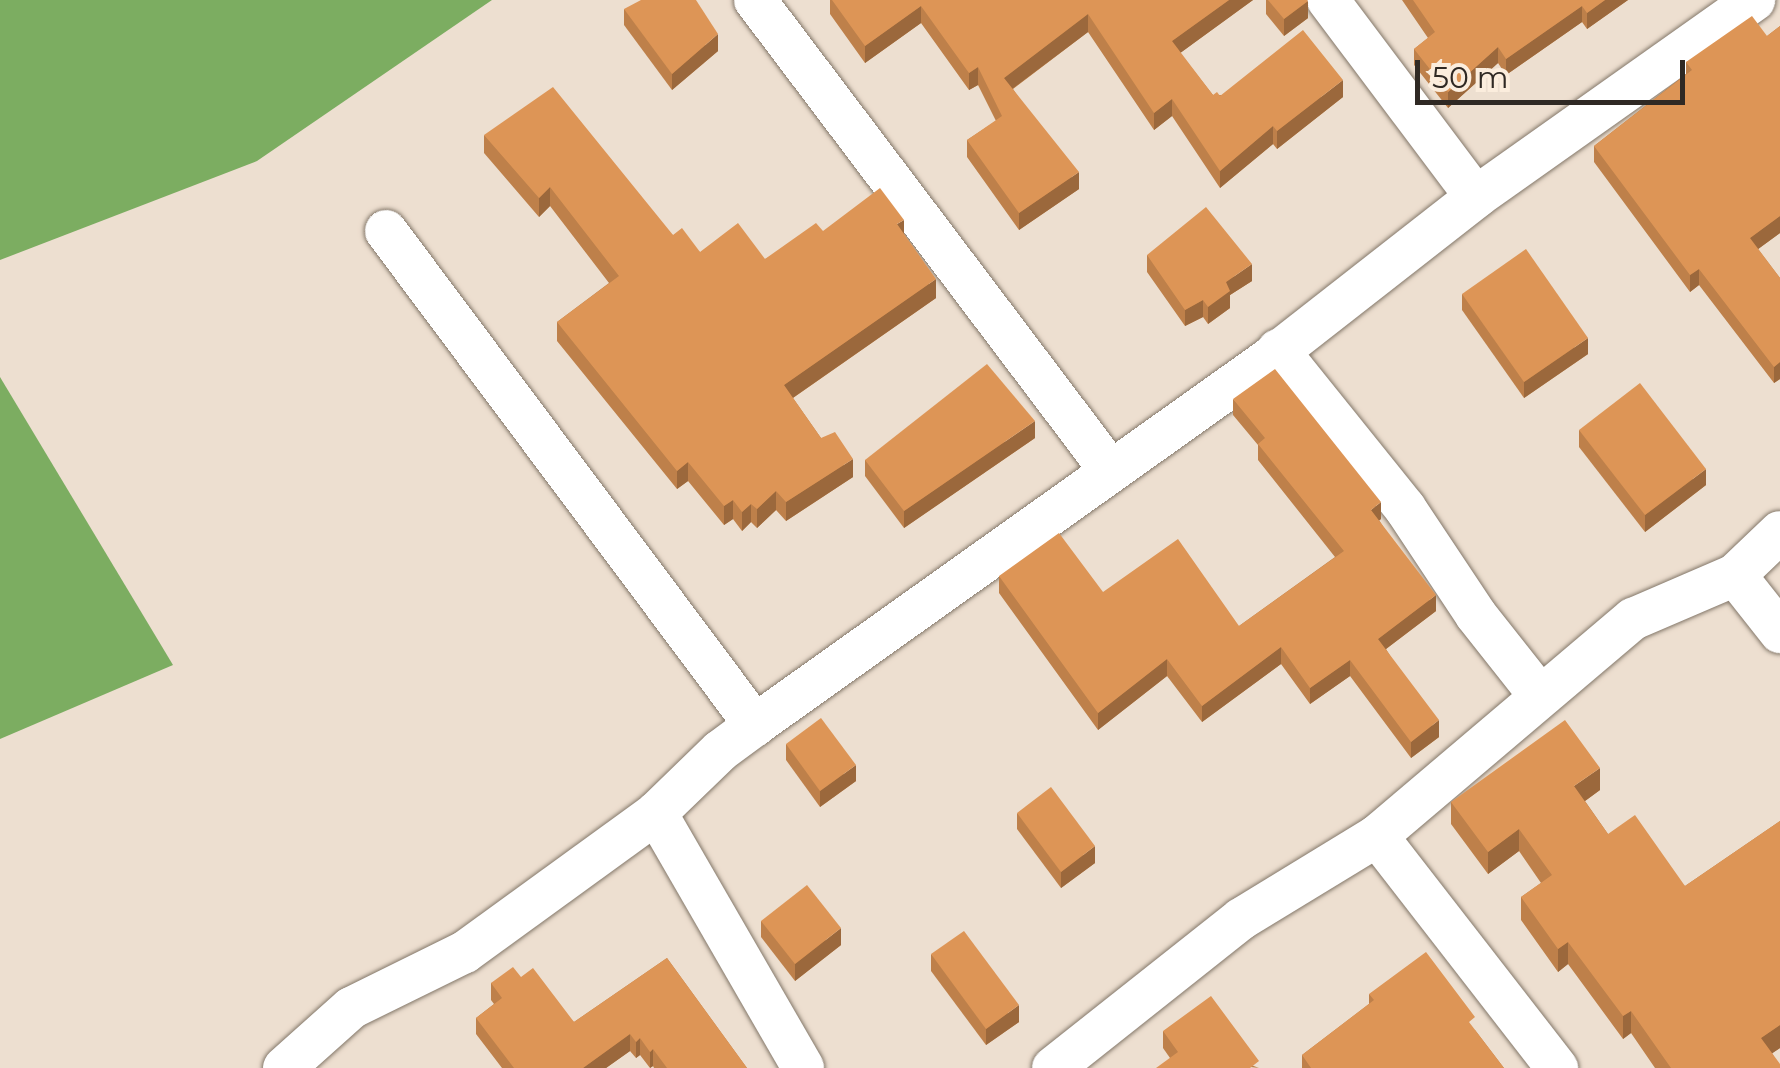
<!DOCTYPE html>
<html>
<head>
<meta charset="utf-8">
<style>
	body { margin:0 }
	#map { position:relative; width:1780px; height:1068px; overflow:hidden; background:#eddfd0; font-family:Montserrat,sans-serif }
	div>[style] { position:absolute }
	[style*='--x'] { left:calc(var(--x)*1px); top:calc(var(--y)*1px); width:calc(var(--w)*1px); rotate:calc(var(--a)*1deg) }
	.forest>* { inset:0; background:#7cad61 }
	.roads { filter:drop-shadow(0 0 2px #837769) drop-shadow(0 0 2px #837769) }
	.minor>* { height:42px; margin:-21px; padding:0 21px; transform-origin:21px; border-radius:21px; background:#fff }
	.wall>* { inset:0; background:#be804a }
	.shaded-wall>* { inset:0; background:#9b683c }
	.building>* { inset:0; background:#dd9556 }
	span { translate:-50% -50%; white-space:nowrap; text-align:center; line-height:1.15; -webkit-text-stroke:8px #fbeddd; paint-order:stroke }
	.scale { position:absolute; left:1415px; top:60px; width:270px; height:45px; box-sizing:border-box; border:5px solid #2f2924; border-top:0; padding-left:12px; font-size:30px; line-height:35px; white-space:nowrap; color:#2f2924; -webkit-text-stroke:8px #fbeddd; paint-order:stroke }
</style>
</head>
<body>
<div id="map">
	<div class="forest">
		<div style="clip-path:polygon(0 0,492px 0,257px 161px,0 260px)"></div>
		<div style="clip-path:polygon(0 377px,173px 665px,0 739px)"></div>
	</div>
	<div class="roads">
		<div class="minor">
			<div style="--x:755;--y:0;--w:589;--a:52.94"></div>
			<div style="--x:1328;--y:0;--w:246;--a:53.1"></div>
			<div style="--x:386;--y:231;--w:617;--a:53.24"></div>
			<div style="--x:1278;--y:350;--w:203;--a:51.2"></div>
			<div style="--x:1405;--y:508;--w:128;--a:56.4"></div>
			<div style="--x:1476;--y:615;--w:103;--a:51.7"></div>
			<div style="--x:1735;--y:575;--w:73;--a:51.7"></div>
			<div style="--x:656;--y:813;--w:294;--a:60"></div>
			<div style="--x:1377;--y:836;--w:294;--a:52.2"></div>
			<div style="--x:284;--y:1068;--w:90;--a:-41.8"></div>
			<div style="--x:351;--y:1008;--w:127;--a:-26.2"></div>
			<div style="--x:465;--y:952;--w:236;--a:-36"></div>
			<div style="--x:656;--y:813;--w:89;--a:-44.1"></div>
			<div style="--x:720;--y:751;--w:44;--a:-36.6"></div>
			<div style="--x:755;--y:725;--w:631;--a:-35.45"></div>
			<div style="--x:1269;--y:359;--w:263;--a:-38"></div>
			<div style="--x:1476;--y:197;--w:341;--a:-35.3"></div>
			<div style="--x:1053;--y:1068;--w:240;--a:-38.4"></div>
			<div style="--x:1241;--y:919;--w:159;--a:-31.4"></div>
			<div style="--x:1377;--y:836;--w:336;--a:-40.3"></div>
			<div style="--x:1633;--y:619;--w:111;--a:-23.3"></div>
			<div style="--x:1735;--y:575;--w:62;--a:-43.7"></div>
		</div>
	</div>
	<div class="wall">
		<div style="clip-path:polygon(830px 0,1253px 0,1180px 53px,1213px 95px,1343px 97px,1277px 149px,1273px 144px,1220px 188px,1172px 116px,1154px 130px,1088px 32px,1013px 89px,1079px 189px,1019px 230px,967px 157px,967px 140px,996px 121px,978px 85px,969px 90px,921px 23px,865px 63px,830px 14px)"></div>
		<div style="clip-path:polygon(1266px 0,1307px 0,1308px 18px,1284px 36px,1266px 14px)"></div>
		<div style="clip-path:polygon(1402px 0,1628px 0,1587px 29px,1582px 22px,1506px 75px,1498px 63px,1448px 108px,1414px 65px,1414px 49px,1428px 38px)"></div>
		<div style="clip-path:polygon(624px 9px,718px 51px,672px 90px,624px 25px)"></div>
		<div style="clip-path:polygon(1780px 26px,1780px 233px,1758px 249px,1780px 278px,1780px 379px,1774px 383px,1699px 285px,1690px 292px,1594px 162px,1594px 146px,1686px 74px,1686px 62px,1767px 36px)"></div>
		<div style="clip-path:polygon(484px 135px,673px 235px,700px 252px,765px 259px,823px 231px,904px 234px,936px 298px,793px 398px,821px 438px,853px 477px,786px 521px,776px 510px,757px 528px,751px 522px,742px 531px,733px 519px,724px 525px,688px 481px,677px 489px,557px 341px,557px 322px,609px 283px,550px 206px,539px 217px,484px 153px)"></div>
		<div style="clip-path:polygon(1147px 255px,1252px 281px,1230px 295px,1230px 308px,1208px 324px,1203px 317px,1185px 326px,1147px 272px)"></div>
		<div style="clip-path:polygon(1462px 294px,1588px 354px,1524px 398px,1462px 310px)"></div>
		<div style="clip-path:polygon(1233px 399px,1381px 519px,1379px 520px,1436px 611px,1386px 649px,1439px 737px,1411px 758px,1350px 676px,1310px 704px,1281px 664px,1202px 722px,1167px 676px,1098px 730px,999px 593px,999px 576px,1103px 592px,1239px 626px,1335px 557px,1258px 460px,1258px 445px,1233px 415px)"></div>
		<div style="clip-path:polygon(1579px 430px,1706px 485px,1645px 532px,1579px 447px)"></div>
		<div style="clip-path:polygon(1035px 438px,904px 528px,865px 476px,865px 460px)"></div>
		<div style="clip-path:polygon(786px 744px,856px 781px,820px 807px,786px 760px)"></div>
		<div style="clip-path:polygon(1600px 790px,1585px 801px,1608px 834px,1685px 886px,1780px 821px,1780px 1048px,1772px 1053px,1780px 1068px,1655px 1068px,1631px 1033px,1623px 1039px,1568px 964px,1558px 972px,1521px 920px,1521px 897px,1541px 883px,1519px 851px,1488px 874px,1451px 824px,1451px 802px)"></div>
		<div style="clip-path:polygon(1017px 813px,1095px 863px,1061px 888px,1017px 829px)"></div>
		<div style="clip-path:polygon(761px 921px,841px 945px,795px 981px,761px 937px)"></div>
		<div style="clip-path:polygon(931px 954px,1019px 1022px,986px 1045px,931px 971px)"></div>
		<div style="clip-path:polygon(667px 958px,747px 1068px,654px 1068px,653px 1066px,650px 1068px,640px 1055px,636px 1058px,630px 1051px,606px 1068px,502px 1068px,476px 1034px,476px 1018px,494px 1004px,491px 1000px,491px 983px,521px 977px,574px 1022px)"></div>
		<div style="clip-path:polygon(1369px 994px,1475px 1030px,1504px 1068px,1302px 1068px,1302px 1055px,1369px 1004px)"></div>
		<div style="clip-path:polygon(1163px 1031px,1259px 1068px,1170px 1058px,1163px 1048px)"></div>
	</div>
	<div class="shaded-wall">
		<div style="clip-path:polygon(1229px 0,1253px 0,1172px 59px,1172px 41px)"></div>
		<div style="clip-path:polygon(1605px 0,1628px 0,1587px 29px,1587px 13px)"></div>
		<div style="clip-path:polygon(1308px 1px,1308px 18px,1284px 36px,1284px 19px)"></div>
		<div style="clip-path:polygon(921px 6px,921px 23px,865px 63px,865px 46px)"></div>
		<div style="clip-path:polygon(1582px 6px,1582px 22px,1506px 75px,1506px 59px)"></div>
		<div style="clip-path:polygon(1088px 14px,1088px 32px,1004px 95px,1004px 78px)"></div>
		<div style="clip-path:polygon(718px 34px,718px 51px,672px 90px,672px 74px)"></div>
		<div style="clip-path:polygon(1498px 47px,1498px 63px,1448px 108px,1448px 92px)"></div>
		<div style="clip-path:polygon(978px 67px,978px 85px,969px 90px,969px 73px)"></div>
		<div style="clip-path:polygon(1343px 80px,1343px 97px,1277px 149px,1277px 131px)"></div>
		<div style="clip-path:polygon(1172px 99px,1172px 116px,1154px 130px,1154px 113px)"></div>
		<div style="clip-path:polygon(1273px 126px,1273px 144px,1220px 188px,1220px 171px)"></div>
		<div style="clip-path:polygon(1079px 172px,1079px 189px,1019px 230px,1019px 213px)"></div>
		<div style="clip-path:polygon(550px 187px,550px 206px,539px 217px,539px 198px)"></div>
		<div style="clip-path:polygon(1780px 216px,1780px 233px,1750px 255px,1750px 238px)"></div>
		<div style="clip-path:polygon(904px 220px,904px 239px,897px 224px)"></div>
		<div style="clip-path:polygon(1252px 264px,1252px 281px,1230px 295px,1230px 308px,1208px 324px,1208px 307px,1226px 282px)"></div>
		<div style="clip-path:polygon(1699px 269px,1699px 285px,1690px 292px,1690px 275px)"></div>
		<div style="clip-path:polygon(936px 279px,936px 298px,784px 404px,784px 385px)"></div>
		<div style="clip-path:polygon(1203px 300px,1203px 317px,1185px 326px,1185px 310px)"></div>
		<div style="clip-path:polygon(1588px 338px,1588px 354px,1524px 398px,1524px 382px)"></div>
		<div style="clip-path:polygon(1780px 362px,1780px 379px,1774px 383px,1774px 367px)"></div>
		<div style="clip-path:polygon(1035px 421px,1035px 438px,904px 528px,904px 511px)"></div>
		<div style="clip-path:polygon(853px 459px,853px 477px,786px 521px,786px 502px)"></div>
		<div style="clip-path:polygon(688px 462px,688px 481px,677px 489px,677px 471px)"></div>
		<div style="clip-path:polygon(1706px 469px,1706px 485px,1645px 532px,1645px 515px)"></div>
		<div style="clip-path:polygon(776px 491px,776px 510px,757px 528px,757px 509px)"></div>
		<div style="clip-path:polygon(733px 500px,733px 519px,724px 525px,724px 506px)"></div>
		<div style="clip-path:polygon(1381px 502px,1381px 519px,1371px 527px,1371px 510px)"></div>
		<div style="clip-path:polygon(751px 504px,751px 522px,742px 531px,742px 512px)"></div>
		<div style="clip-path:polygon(1436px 595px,1436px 611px,1378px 655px,1378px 639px)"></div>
		<div style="clip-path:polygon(1281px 647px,1281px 664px,1202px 722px,1202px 706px)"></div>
		<div style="clip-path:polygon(1167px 659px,1167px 676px,1098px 730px,1098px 713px)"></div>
		<div style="clip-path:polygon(1350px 660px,1350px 676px,1310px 704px,1310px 688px)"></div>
		<div style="clip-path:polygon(1439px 720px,1439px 737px,1411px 758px,1411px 742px)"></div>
		<div style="clip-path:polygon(856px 765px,856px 781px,820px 807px,820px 791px)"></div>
		<div style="clip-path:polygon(1600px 768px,1600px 790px,1574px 809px,1574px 786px)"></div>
		<div style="clip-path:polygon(1519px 829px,1519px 851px,1488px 874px,1488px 852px)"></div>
		<div style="clip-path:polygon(1095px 846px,1095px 863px,1061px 888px,1061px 872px)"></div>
		<div style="clip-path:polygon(841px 928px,841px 945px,795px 981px,795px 964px)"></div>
		<div style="clip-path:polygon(1568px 942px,1568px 964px,1558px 972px,1558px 949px)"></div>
		<div style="clip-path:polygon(1019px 1005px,1019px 1022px,986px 1045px,986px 1029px)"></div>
		<div style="clip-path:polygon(1631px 1011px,1631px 1033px,1623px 1039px,1623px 1016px)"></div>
		<div style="clip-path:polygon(1780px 1025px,1780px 1048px,1761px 1061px,1761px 1038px)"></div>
		<div style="clip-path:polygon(630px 1034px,630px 1051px,606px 1068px,583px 1068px)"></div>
		<div style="clip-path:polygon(640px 1038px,640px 1055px,636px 1058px,636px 1042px)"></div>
		<div style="clip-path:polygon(653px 1049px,653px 1066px,650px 1068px,650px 1052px)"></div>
	</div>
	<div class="building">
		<div style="clip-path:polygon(641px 0,696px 0,718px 34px,672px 74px,624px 9px)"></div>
		<div style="clip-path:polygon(832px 0,1229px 0,1172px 41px,1213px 95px,1217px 92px,1220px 96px,1303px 30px,1343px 80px,1277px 131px,1273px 126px,1220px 171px,1172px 99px,1154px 113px,1088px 14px,1004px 78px,1079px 172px,1019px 213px,967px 140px,1002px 116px,978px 67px,969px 73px,921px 6px,865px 46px)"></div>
		<div style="clip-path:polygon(1268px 0,1307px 0,1308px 1px,1284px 19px)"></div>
		<div style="clip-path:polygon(1413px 0,1605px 0,1587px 13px,1582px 6px,1506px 59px,1498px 47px,1448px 92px,1414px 49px,1435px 32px)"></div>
		<div style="clip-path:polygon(1752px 16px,1767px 36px,1780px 26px,1780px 216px,1750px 238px,1780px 278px,1780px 362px,1774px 367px,1699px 269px,1690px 275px,1594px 146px,1692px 70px,1686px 62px)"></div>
		<div style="clip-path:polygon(553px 87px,673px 235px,682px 228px,700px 252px,738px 223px,765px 259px,816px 223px,823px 231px,880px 188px,904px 220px,897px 224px,936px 279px,784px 385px,821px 438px,835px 432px,853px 459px,786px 502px,776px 491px,757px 509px,751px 504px,742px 512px,733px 500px,724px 506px,688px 462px,677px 471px,557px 322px,619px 276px,550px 187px,539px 198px,484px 135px)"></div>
		<div style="clip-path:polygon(1206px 207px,1252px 264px,1226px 282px,1230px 291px,1208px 307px,1203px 300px,1185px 310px,1147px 255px)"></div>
		<div style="clip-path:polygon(1526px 249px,1588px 338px,1524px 382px,1462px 294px)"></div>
		<div style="clip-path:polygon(987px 364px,1035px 421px,904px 511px,865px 460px)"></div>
		<div style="clip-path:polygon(1275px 369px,1381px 502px,1371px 510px,1436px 595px,1378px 639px,1439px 720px,1411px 742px,1350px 660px,1310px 688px,1281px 647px,1202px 706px,1167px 659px,1098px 713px,999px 576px,1059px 533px,1103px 592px,1178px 539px,1239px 626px,1344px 551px,1258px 444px,1265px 438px,1233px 399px)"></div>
		<div style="clip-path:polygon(1640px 383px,1706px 469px,1645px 515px,1579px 430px)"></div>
		<div style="clip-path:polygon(821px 718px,856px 765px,820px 791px,786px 744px)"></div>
		<div style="clip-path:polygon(1565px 720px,1600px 768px,1574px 786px,1608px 834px,1635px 815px,1685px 886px,1780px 821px,1780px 1025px,1761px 1038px,1780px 1064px,1780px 1068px,1671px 1068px,1631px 1011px,1623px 1016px,1568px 942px,1558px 949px,1521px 897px,1552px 875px,1519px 829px,1488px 852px,1451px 802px)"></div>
		<div style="clip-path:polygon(1051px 787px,1095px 846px,1061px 872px,1017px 813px)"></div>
		<div style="clip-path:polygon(807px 885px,841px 928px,795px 964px,761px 921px)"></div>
		<div style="clip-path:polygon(964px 931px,1019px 1005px,986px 1029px,931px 954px)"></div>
		<div style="clip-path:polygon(1426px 952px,1475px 1017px,1469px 1022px,1504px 1068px,1311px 1068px,1302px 1055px,1374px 1000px,1369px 994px)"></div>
		<div style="clip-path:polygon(667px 958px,747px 1068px,667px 1068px,653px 1049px,650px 1052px,640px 1038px,636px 1042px,630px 1034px,583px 1068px,514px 1068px,476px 1018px,502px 998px,491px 983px,513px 967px,521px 977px,533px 968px,574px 1022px)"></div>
		<div style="clip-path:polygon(1211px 996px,1259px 1061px,1250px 1068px,1156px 1068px,1178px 1052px,1163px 1031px)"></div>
	</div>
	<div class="scale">50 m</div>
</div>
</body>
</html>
